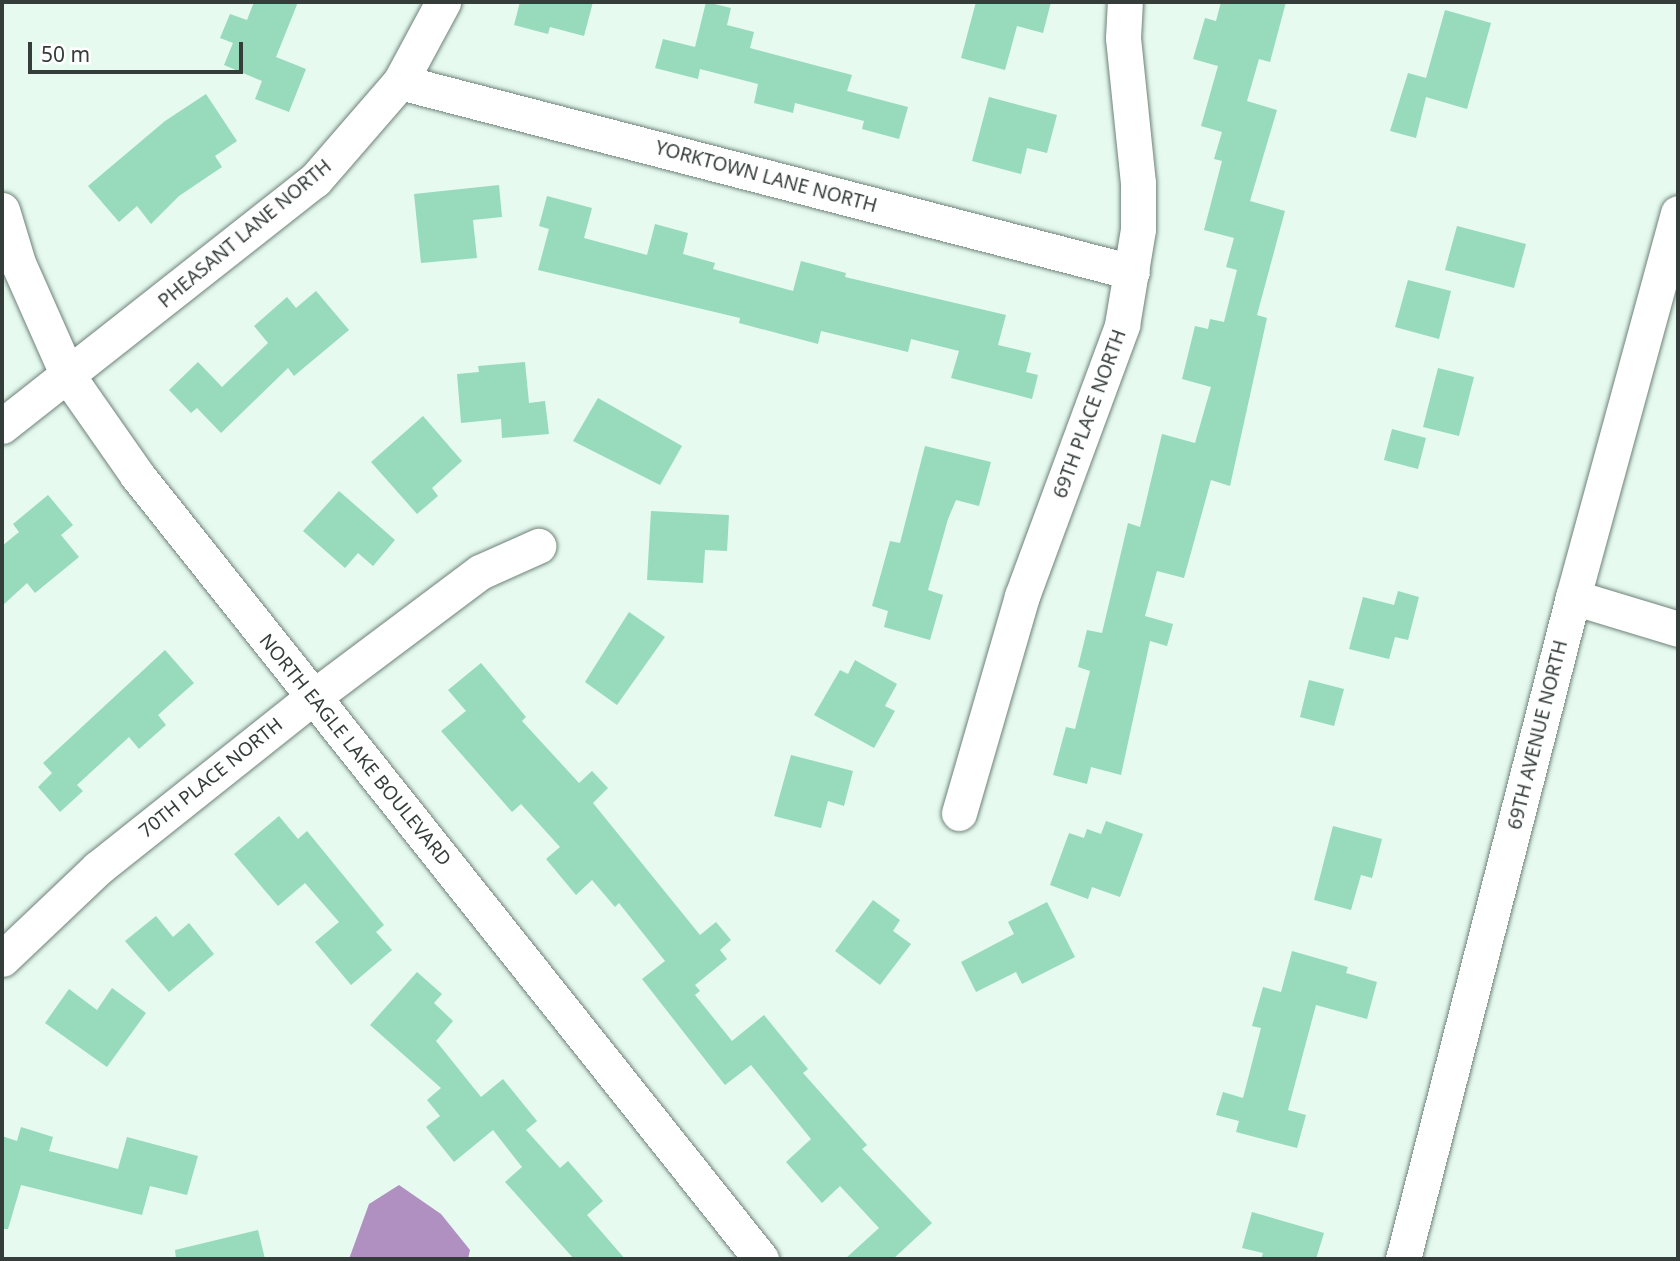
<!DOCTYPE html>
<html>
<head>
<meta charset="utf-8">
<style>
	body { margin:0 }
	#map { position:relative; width:1680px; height:1261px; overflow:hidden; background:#e6faf0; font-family:"Noto Sans",sans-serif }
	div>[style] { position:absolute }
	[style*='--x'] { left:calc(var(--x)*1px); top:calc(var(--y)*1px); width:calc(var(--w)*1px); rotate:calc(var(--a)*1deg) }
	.water>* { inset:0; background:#b090c1 }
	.building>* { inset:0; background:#97dabc }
	.roads { filter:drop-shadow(0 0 2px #6f8279) drop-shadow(0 0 2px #6f8279) }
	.minor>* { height:35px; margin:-17.5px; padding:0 17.5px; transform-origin:17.5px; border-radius:17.5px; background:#fff }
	span { translate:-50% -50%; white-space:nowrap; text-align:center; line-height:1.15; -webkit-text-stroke:6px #fff; paint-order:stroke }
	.street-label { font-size:19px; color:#343d39 }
	.frame { position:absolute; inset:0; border:4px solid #343d39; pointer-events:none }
	.scale { position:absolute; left:28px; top:42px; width:215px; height:32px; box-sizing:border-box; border:4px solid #343d39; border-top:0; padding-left:9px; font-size:21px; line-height:24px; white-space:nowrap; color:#343d39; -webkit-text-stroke:5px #fff; paint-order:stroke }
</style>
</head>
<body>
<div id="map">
	<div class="water">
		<div style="clip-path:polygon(399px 1185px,441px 1214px,470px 1250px,468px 1259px,349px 1259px,369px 1204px)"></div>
	</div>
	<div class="building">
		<div style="clip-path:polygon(254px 2px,298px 2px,276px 57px,306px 69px,289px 112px,255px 99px,262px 81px,224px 65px,233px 43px,220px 38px,230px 14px,247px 20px)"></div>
		<div style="clip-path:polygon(520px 2px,593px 2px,584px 36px,550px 27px,548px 34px,514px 25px)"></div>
		<div style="clip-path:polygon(706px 2px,731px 8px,727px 25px,754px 32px,750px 48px,852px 75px,847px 91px,908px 107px,899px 139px,862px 129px,864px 121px,795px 103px,793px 113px,754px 103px,758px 84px,700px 69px,698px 79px,655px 68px,663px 39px,695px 47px)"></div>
		<div style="clip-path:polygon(976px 2px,1051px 2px,1043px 33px,1017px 26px,1005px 70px,961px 58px)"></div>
		<div style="clip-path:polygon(1221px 2px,1286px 2px,1270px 62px,1259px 59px,1247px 101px,1277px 110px,1250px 201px,1285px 211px,1257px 315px,1267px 318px,1230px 486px,1211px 480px,1184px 578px,1157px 571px,1145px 616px,1173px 624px,1167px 646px,1150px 641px,1121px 775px,1091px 767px,1087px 784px,1053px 775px,1066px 727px,1075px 729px,1090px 671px,1078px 667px,1087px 630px,1102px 633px,1128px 523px,1140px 527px,1162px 434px,1195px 443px,1211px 387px,1182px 379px,1195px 326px,1208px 329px,1210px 319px,1224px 322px,1237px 270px,1226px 267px,1234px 238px,1204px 230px,1222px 161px,1214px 159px,1222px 132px,1201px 126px,1218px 66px,1193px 59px,1205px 18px,1216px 21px)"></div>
		<div style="clip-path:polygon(1445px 10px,1491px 23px,1467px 109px,1426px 97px,1416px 138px,1390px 131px,1408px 73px,1426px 78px)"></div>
		<div style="clip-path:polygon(206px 94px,237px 141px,215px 156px,222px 167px,179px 196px,151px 224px,137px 206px,119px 222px,88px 186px,165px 121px)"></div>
		<div style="clip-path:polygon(989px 97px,1057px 115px,1047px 153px,1027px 148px,1021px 174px,972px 161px)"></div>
		<div style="clip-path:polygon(499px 185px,502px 217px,473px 220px,477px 258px,421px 263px,414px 194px)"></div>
		<div style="clip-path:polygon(547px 196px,592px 208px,584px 238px,647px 255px,655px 224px,688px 233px,683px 254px,715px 263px,713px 269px,793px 291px,801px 261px,846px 273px,845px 277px,1006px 315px,998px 345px,1031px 353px,1026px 372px,1038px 375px,1032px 399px,951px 378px,959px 351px,911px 339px,908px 352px,821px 331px,818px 344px,739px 323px,740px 318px,538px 270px,549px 229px,539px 226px)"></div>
		<div style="clip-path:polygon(1457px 226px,1526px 244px,1514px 288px,1445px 270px)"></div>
		<div style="clip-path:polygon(1408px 280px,1451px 291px,1439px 339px,1395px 327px)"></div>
		<div style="clip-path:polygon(316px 291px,349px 330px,294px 376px,288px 368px,221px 433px,197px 408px,191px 413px,169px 390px,198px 362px,222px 387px,268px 343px,254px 326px,287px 297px,296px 308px)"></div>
		<div style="clip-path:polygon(525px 362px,529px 403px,545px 401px,549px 434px,502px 438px,501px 419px,461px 423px,457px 374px,479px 372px,478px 366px)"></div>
		<div style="clip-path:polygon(1438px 368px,1474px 377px,1459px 436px,1423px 427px)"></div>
		<div style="clip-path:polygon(598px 398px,682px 446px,660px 485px,573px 441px)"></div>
		<div style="clip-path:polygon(423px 416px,462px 461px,432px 488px,438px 496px,417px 514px,371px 462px)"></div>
		<div style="clip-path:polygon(1392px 429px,1426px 438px,1418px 469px,1384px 460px)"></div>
		<div style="clip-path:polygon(925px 446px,991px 462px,979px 506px,956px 500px,948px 519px,928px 590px,943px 595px,930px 640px,884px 627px,888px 611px,872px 606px,890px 541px,900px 543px)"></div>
		<div style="clip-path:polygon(339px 491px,395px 540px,373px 566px,358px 553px,345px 568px,303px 531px)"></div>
		<div style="clip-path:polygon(48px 495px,73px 525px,61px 535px,79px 557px,35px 593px,27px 583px,2px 606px,2px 546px,19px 532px,13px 524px)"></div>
		<div style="clip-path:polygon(651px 511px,729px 515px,727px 551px,705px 550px,703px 583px,647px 580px)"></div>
		<div style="clip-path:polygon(1398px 591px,1419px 597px,1408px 640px,1395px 637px,1389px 659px,1349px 649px,1363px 597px,1394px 605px)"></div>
		<div style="clip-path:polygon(629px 612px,665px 637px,617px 705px,585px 682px)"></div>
		<div style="clip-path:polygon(165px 650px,194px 683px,158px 715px,166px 725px,139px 749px,129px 737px,77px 785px,83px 791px,60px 812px,38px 787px,52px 773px,43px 763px)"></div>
		<div style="clip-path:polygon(855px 660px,897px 684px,885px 706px,895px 711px,874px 748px,814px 715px,840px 670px,848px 674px)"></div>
		<div style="clip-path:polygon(481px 663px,526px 717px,522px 721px,579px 783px,592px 771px,608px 788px,593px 803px,700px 935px,716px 922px,731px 940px,720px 950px,727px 959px,695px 985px,700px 991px,695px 995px,732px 1041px,764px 1015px,808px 1069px,803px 1073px,867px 1145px,862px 1149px,932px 1223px,893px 1259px,845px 1259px,879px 1228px,840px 1186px,822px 1203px,786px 1162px,811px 1139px,751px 1065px,725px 1085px,642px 979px,665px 961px,619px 903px,615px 907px,592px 880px,576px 895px,546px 859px,560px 847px,521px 804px,512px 812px,441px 731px,466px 711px,448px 690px)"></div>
		<div style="clip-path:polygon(1309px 680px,1344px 689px,1334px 726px,1300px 717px)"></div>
		<div style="clip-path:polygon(791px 755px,853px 771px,844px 806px,828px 801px,821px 828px,774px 816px)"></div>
		<div style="clip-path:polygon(279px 816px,298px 839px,307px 831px,384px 925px,376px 932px,392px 950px,351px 985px,315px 942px,339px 922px,305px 883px,278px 906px,234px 854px)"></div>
		<div style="clip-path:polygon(1106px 821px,1143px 834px,1120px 897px,1092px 887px,1088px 899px,1050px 885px,1069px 833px,1084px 838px,1087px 829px,1101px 834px)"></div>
		<div style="clip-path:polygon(1333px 826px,1382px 839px,1372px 878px,1361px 875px,1351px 910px,1314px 900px)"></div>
		<div style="clip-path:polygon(873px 900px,900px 920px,893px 931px,911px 944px,880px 985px,835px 951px)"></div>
		<div style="clip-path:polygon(1047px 902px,1075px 957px,1022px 984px,1016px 972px,976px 992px,961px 962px,1014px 934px,1008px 922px)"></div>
		<div style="clip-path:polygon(156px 916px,173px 937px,189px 923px,214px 954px,169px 992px,125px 941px)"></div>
		<div style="clip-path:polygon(1292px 951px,1348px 967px,1346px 973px,1377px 982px,1367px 1019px,1316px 1005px,1288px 1110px,1306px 1115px,1297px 1148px,1236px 1132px,1239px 1121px,1216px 1115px,1223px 1092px,1243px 1098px,1261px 1028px,1252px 1026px,1263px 987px,1281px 992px)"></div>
		<div style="clip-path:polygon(417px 972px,442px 994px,434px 1003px,453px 1021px,436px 1041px,481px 1097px,503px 1079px,537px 1121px,526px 1130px,560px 1168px,568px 1161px,603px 1201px,587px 1215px,625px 1259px,574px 1259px,505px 1182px,522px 1167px,493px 1130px,454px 1162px,426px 1127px,440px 1116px,427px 1100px,441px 1088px,370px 1025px)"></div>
		<div style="clip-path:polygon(112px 988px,146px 1013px,107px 1067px,45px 1023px,69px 989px,97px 1010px)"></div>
		<div style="clip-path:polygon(21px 1127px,53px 1137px,49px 1151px,118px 1169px,127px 1137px,198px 1156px,187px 1195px,150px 1186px,142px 1215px,21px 1185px,8px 1229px,2px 1229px,2px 1136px,17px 1141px)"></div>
		<div style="clip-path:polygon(1252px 1212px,1324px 1233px,1316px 1259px,1261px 1259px,1263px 1253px,1242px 1248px)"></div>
		<div style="clip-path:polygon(258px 1230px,265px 1259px,176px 1259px,175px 1250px)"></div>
	</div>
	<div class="roads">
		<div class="minor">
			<div style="--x:400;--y:82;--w:756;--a:14.55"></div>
			<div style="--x:2;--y:210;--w:55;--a:73.2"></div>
			<div style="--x:18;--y:263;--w:124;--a:66.1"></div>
			<div style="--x:68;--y:376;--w:121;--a:55.1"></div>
			<div style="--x:137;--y:475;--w:1002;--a:51.48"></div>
			<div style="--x:2;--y:426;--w:398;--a:-38.2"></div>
			<div style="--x:315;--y:180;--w:130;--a:-49.1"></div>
			<div style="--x:400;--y:82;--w:91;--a:-61.7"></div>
			<div style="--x:1573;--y:597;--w:110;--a:16.9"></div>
			<div style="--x:959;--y:813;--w:226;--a:-73.8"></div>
			<div style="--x:1022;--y:596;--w:289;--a:-69.7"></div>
			<div style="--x:1122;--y:325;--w:97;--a:-80.5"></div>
			<div style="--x:1138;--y:229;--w:46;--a:-90"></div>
			<div style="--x:1138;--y:183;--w:146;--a:-95.9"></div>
			<div style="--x:1123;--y:38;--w:36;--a:-87"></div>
			<div style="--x:2;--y:959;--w:132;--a:-43.5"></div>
			<div style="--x:98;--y:868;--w:273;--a:-38.5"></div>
			<div style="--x:312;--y:698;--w:210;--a:-36.9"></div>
			<div style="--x:480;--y:572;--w:64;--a:-24.1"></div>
			<div style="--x:1403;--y:1259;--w:683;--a:-75.6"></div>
			<div style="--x:1573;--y:597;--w:398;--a:-74.7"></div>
		</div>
	</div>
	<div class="street-label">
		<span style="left:766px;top:177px;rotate:15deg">YORKTOWN LANE NORTH</span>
		<span style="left:245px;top:234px;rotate:-40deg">PHEASANT LANE NORTH</span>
		<span style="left:1090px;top:414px;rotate:-70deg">69TH PLACE NORTH</span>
		<span style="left:1538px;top:735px;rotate:-76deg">69TH AVENUE NORTH</span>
		<span style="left:355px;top:750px;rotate:51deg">NORTH EAGLE LAKE BOULEVARD</span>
		<span style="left:211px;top:778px;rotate:-39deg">70TH PLACE NORTH</span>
	</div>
	<div class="frame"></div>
	<div class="scale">50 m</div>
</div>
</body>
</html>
